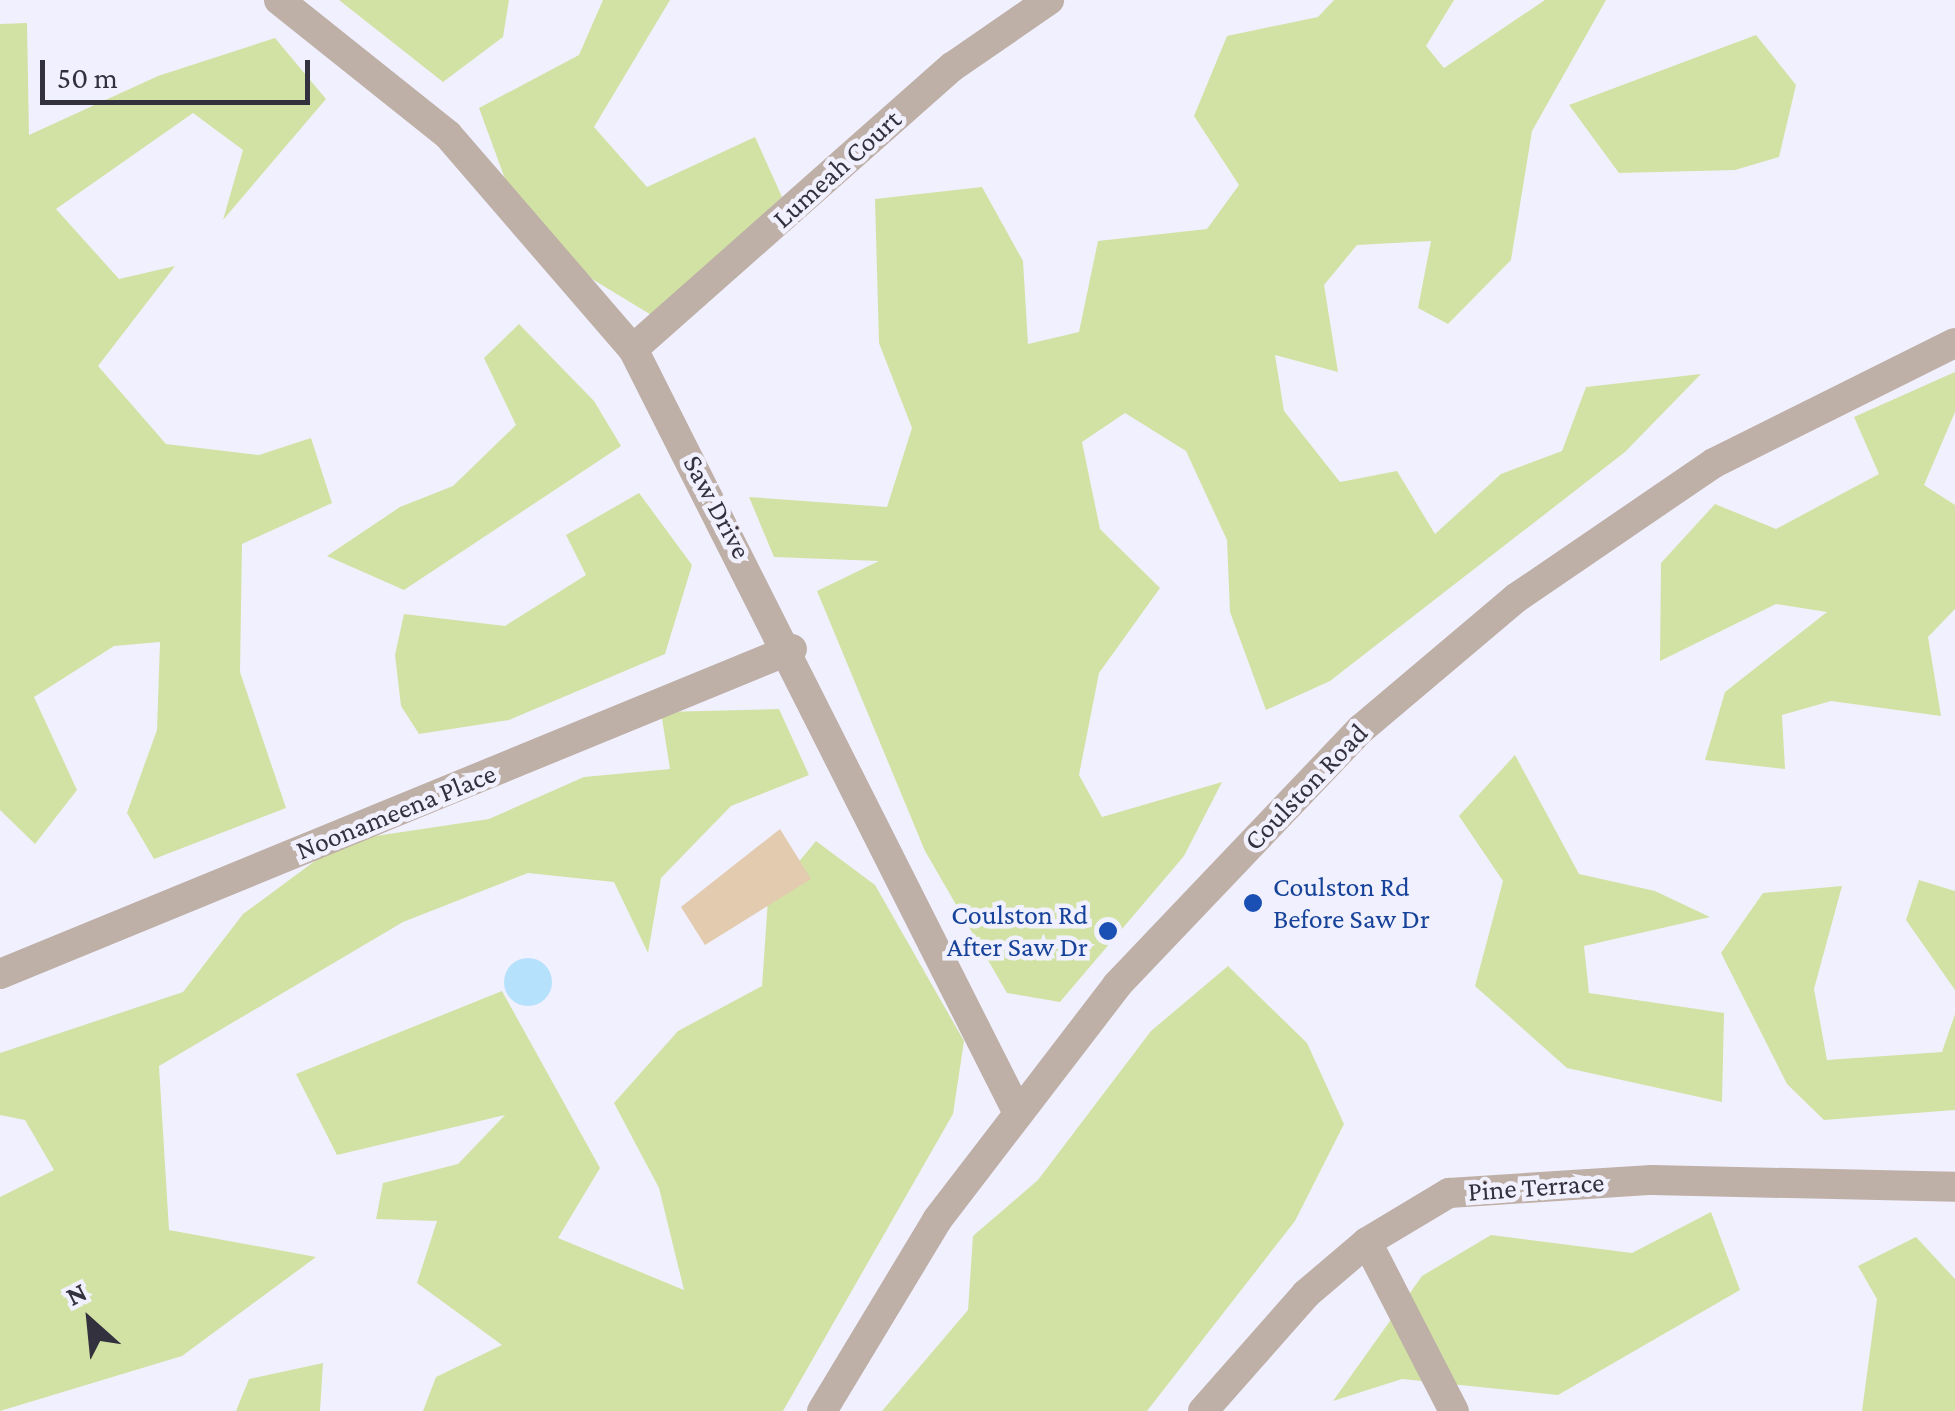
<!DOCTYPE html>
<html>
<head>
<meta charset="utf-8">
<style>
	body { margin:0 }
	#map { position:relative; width:1955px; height:1411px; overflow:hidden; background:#f1f0fe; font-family:"Crimson Pro",serif }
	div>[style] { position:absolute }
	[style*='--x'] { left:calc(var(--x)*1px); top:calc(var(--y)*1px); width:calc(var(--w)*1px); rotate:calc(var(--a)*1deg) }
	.green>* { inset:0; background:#d2e2a4 }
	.water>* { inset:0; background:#b6e1fd }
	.round { border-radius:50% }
	.building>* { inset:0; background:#e2cbae }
	.minor>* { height:30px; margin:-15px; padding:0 15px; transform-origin:15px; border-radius:15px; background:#beafa7 }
	.dots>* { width:28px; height:28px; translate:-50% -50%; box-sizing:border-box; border:5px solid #f1f0fe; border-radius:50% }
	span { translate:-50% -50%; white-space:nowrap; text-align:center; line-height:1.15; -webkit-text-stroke:9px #f1f0fe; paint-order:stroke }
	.street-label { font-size:28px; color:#33313e }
	.transit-label { font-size:28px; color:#164399 }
	.left { translate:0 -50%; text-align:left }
	.right { translate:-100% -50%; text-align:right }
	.north { position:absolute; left:40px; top:1271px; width:100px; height:100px; -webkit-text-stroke:8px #f1f0fe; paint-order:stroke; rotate:333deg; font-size:28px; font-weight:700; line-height:40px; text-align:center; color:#33313e }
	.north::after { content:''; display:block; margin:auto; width:35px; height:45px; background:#33313e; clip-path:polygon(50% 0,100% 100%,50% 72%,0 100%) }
	.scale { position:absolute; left:40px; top:60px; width:270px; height:45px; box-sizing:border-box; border:5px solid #33313e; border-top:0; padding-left:12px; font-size:30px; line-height:35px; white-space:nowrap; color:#33313e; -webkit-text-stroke:8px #f1f0fe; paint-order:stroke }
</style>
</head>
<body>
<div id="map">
	<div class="green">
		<div style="clip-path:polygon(339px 0,509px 0,503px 37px,443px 82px)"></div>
		<div style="clip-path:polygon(603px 0,670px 0,594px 127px,647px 187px,755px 137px,782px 197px,653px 316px,592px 279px,508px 187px,479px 108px,579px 55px)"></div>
		<div style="clip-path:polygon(1334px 0,1454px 0,1426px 46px,1444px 68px,1545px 0,1606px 0,1532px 131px,1511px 260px,1448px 324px,1418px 308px,1431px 241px,1357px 245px,1324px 285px,1338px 372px,1275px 355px,1284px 411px,1340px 482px,1397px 471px,1435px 534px,1501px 474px,1562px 451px,1586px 387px,1701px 374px,1625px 452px,1330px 681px,1266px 710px,1230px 612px,1227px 540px,1186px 451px,1125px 413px,1082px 442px,1100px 529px,1160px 588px,1099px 673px,1079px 775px,1102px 817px,1222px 782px,1184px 856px,1060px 1002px,1007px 993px,925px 851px,817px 591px,879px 561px,774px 557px,749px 497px,887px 507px,912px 428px,879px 343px,875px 199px,982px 187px,1023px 261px,1028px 344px,1079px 332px,1098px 241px,1207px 229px,1239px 185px,1194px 116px,1227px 36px,1318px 17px)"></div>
		<div style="clip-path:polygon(27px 23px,29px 135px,158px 76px,275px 38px,326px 99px,223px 220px,243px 150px,193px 113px,56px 209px,119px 279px,175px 266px,98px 366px,166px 444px,259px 455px,311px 438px,332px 503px,242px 544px,240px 672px,286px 808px,154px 859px,127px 813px,157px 730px,160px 642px,114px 646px,34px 697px,77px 790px,35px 844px,0 810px,0 24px)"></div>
		<div style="clip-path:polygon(1756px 35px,1796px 85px,1779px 157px,1735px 170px,1619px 173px,1569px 105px)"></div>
		<div style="clip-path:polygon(519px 324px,594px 401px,621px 446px,404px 590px,327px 556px,400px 507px,453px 486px,516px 425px,484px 358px)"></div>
		<div style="clip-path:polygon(1955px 372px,1955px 412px,1924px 485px,1955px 505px,1955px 609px,1928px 637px,1941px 716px,1831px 701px,1782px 715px,1785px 769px,1705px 760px,1725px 692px,1827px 612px,1776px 604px,1660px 661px,1661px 563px,1715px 504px,1776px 529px,1879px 474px,1854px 417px)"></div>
		<div style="clip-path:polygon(639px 493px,692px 565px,665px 654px,509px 720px,419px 734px,401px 706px,395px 655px,404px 614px,505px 626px,586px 575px,566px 535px)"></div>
		<div style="clip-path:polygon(779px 709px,809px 775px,731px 806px,661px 878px,648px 953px,614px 882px,528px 873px,403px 922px,159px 1066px,169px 1230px,316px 1257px,182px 1356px,0 1411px,0 1197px,54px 1170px,25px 1120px,0 1115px,0 1053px,183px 992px,243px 914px,342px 841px,489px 819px,584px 777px,670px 769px,661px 712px)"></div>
		<div style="clip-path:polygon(1515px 755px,1579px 874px,1655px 891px,1710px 917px,1584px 946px,1589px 993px,1724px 1013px,1722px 1102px,1567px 1068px,1475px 986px,1503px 881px,1459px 816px)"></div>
		<div style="clip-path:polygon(816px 841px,875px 885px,964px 1041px,953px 1114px,783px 1411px,423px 1411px,436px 1377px,502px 1345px,417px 1283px,437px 1221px,376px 1219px,383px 1183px,458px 1164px,505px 1115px,337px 1155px,296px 1074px,502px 991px,600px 1168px,558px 1238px,684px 1290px,659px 1188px,614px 1103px,678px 1031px,762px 986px,768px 899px)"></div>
		<div style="clip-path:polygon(1919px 880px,1955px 891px,1955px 990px,1906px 920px)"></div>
		<div style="clip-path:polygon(1842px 886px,1814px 989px,1827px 1060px,1942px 1052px,1955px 1014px,1955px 1110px,1824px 1120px,1787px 1084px,1721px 953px,1763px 893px)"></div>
		<div style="clip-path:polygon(1228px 966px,1307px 1043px,1344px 1124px,1295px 1221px,1147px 1411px,882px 1411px,968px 1310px,973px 1236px,1038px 1180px,1151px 1031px)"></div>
		<div style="clip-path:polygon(1711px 1212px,1740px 1290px,1558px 1395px,1402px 1379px,1333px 1401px,1422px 1276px,1491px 1235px,1632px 1253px)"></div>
		<div style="clip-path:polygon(1916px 1237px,1955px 1279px,1955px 1411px,1862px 1411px,1877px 1299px,1858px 1266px)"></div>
		<div style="clip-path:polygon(323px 1363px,320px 1411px,236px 1411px,249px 1379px)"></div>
	</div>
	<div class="water">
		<div class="round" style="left:504px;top:958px;width:48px;height:48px"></div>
	</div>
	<div class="building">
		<div style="clip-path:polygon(780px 829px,811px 879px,705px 945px,681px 907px)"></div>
	</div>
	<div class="minor">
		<div style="--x:279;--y:0;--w:216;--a:38.6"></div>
		<div style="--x:448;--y:135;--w:283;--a:49.2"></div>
		<div style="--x:633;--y:349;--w:856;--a:63.26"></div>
		<div style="--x:633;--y:349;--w:426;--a:-41.5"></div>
		<div style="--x:952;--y:67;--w:118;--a:-34.6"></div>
		<div style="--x:0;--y:974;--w:856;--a:-22.31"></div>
		<div style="--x:1367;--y:1242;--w:190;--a:62.8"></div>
		<div style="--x:822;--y:1411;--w:223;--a:-58.9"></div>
		<div style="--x:937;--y:1220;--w:296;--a:-52.5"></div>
		<div style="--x:1117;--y:985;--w:354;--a:-46.4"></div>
		<div style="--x:1361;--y:729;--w:203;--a:-40.2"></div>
		<div style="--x:1516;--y:598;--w:240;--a:-34.3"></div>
		<div style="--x:1714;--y:463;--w:269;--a:-26.5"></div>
		<div style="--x:1203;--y:1411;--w:156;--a:-48.6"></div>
		<div style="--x:1306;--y:1294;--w:80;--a:-40.4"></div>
		<div style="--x:1367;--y:1242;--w:96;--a:-30.9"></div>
		<div style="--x:1449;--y:1193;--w:203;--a:-3.7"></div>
		<div style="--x:1652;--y:1180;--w:303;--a:1.3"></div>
	</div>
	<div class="dots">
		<div style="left:1253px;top:903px;background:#1a4fb4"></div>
		<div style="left:1108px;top:931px;background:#1a4fb4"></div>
	</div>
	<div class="street-label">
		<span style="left:837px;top:169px;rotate:-42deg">Lumeah Court</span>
		<span style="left:717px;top:507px;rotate:62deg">Saw Drive</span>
		<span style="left:1306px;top:787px;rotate:-46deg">Coulston Road</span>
		<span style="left:396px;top:812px;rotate:-22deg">Noonameena Place</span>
		<span style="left:1536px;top:1187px;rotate:-4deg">Pine Terrace</span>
	</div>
	<div class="transit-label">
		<span class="left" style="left:1273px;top:903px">Coulston Rd<br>Before Saw Dr</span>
		<span class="right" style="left:1088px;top:931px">Coulston Rd<br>After Saw Dr</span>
	</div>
	<div class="north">N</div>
	<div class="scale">50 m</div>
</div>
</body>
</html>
